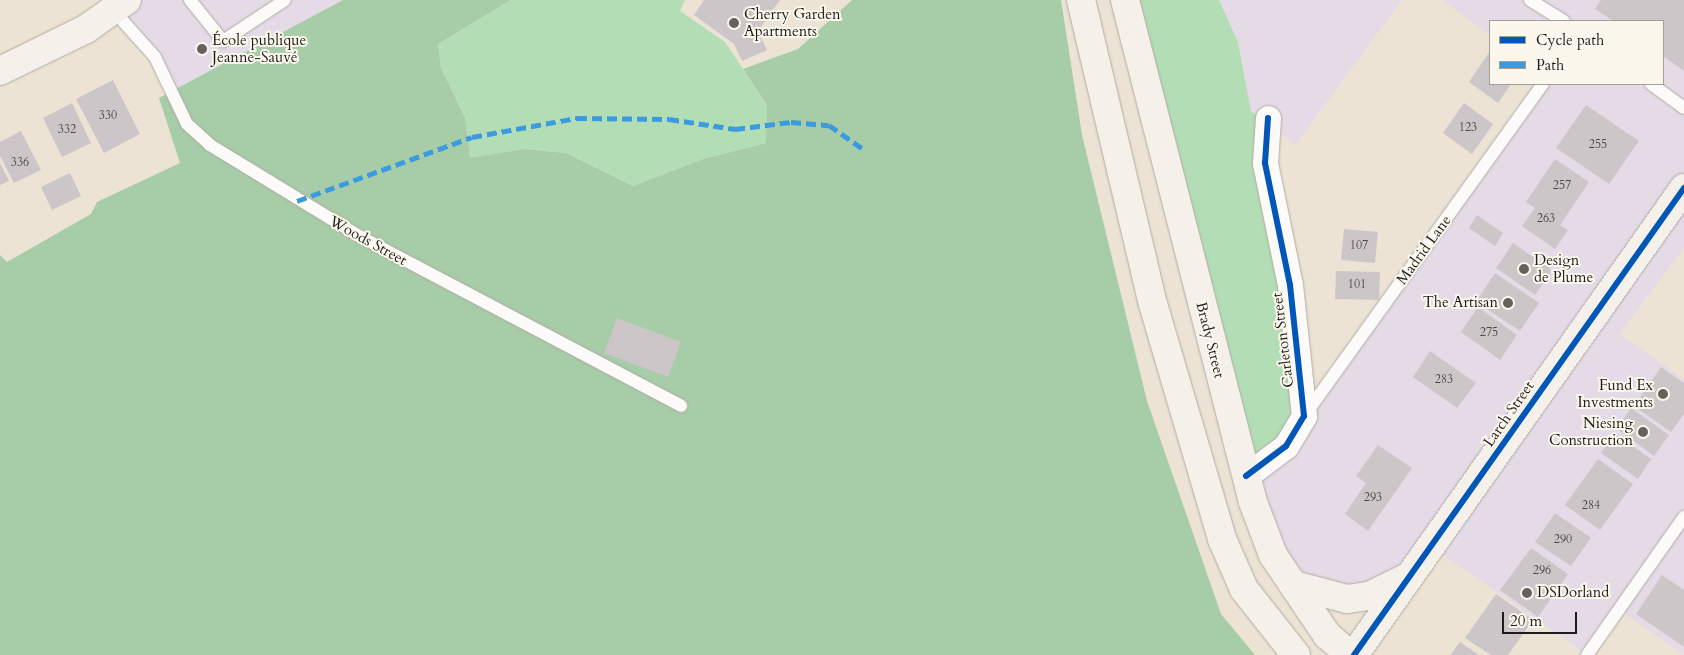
<!DOCTYPE html>
<html>
<head>
<meta charset="utf-8">
<style>
	body { margin:0 }
	#map { position:relative; width:1684px; height:655px; overflow:hidden; background:#ece3d5; font-family:Cardo,serif }
	div>[style] { position:absolute }
	[style*='--x'] { left:calc(var(--x)*1px); top:calc(var(--y)*1px); width:calc(var(--w)*1px); rotate:calc(var(--a)*1deg) }
	.built>* { inset:0; background:#e4dbe7 }
	.green>* { inset:0; background:#b3deb5 }
	.forest>* { inset:0; background:#a6cca8 }
	.building>* { inset:0; background:#ccc6c9 }
	.roads { filter:drop-shadow(0 0 1px #b2aca4) drop-shadow(0 0 1px #b2aca4) }
	.lane>* { height:12px; margin:-6px; padding:0 6px; transform-origin:6px; border-radius:6px; background:#fcfbf9 }
	.street>* { height:25px; margin:-12.5px; padding:0 12.5px; transform-origin:12.5px; border-radius:12.5px; background:#fcfbf9 }
	.secondary>* { height:28px; margin:-14px; padding:0 14px; transform-origin:14px; border-radius:14px; background:#f5f1ea }
	.quiet>* { height:5px; margin-top:-2.5px; transform-origin:0; background:repeating-linear-gradient(90deg,#3c9bdf 0 10px,transparent 0 15px) }
	.cycleway>* { height:6px; margin:-3px; padding:0 3px; transform-origin:3px; border-radius:3px; background:#0057b8 }
	.dots>* { width:14px; height:14px; translate:-50% -50%; box-sizing:border-box; border:2px solid #fbf7ec; border-radius:50% }
	span { translate:-50% -50%; white-space:nowrap; text-align:center; line-height:1.15; -webkit-text-stroke:4px #fbf7ec; paint-order:stroke }
	.number-label { font-size:12px; color:#484647 }
	.number-label span { -webkit-text-stroke-width:0 }
	.poi-label { font-size:15px; color:#1c1c1c }
	.left { translate:0 -50%; text-align:left }
	.right { translate:-100% -50%; text-align:right }
	.street-label { font-size:15px; color:#1c1c1c }
	.legend { position:absolute; left:1489px; top:20px; width:175px; height:65px; box-sizing:border-box; background:#fbf7ec; border:1px solid #a29f99; margin:0; padding:6px 9px; list-style:none; font-size:15px; color:#1c1c1c }
	.legend li { display:flex; align-items:center; gap:10px; height:25px }
	.legend b { width:25px; border:1px solid #a29f99 }
	.scale { position:absolute; left:1502px; top:612px; width:75px; height:22px; box-sizing:border-box; border:2px solid #1c1c1c; border-top:0; padding-left:6px; font-size:15px; line-height:18px; white-space:nowrap; color:#1c1c1c; -webkit-text-stroke:4px #fbf7ec; paint-order:stroke }
</style>
</head>
<body>
<div id="map">
	<div class="built">
		<div style="clip-path:polygon(131px 0,343px 0,175px 90px,115px 11px)"></div>
		<div style="clip-path:polygon(1219px 0,1402px 0,1295px 145px,1251px 111px,1238px 42px)"></div>
		<div style="clip-path:polygon(1442px 0,1684px 0,1684px 248px,1619px 334px,1684px 379px,1684px 655px,1620px 611px,1587px 655px,1429px 545px,1368px 594px,1296px 584px,1248px 478px,1270px 463px,1545px 84px,1663px 84px,1663px 21px,1490px 21px,1490px 35px)"></div>
	</div>
	<div class="green">
		<div style="clip-path:polygon(511px 0,685px 0,680px 11px,725px 42px,767px 105px,766px 143px,703px 159px,633px 186px,566px 153px,525px 149px,470px 159px,465px 118px,441px 68px,438px 44px)"></div>
		<div style="clip-path:polygon(1127px 0,1219px 0,1238px 42px,1251px 111px,1269px 125px,1306px 417px,1248px 478px)"></div>
	</div>
	<div class="forest">
		<div style="clip-path:polygon(343px 0,511px 0,438px 44px,441px 68px,465px 118px,470px 158px,525px 149px,566px 153px,633px 186px,703px 159px,766px 143px,767px 105px,743px 69px,798px 49px,852px 0,1061px 0,1082px 135px,1147px 401px,1221px 614px,1255px 655px,0 655px,0 255px,7px 262px,91px 214px,97px 202px,180px 163px,159px 98px)"></div>
	</div>
	<div class="building">
		<div style="clip-path:polygon(704px 0,780px 0,758px 31px,767px 50px,742px 61px,734px 44px,694px 15px)"></div>
		<div style="clip-path:polygon(1601px 0,1684px 0,1684px 71px,1663px 56px,1663px 21px,1613px 21px,1595px 9px)"></div>
		<div style="clip-path:polygon(1490px 51px,1490px 84px,1511px 84px,1498px 103px,1469px 82px)"></div>
		<div style="clip-path:polygon(113px 80px,140px 134px,104px 153px,76px 99px)"></div>
		<div style="clip-path:polygon(72px 103px,91px 143px,62px 157px,43px 118px)"></div>
		<div style="clip-path:polygon(1464px 103px,1493px 124px,1472px 154px,1443px 133px)"></div>
		<div style="clip-path:polygon(1586px 105px,1639px 141px,1609px 184px,1556px 148px)"></div>
		<div style="clip-path:polygon(21px 131px,41px 170px,14px 183px,0 156px,0 142px)"></div>
		<div style="clip-path:polygon(1555px 159px,1589px 182px,1560px 225px,1568px 230px,1555px 249px,1522px 226px,1535px 208px,1526px 202px)"></div>
		<div style="clip-path:polygon(0 163px,9px 181px,0 185px)"></div>
		<div style="clip-path:polygon(70px 173px,81px 196px,52px 210px,41px 187px)"></div>
		<div style="clip-path:polygon(1477px 215px,1503px 233px,1495px 246px,1469px 228px)"></div>
		<div style="clip-path:polygon(1344px 229px,1378px 232px,1375px 263px,1341px 260px)"></div>
		<div style="clip-path:polygon(1513px 243px,1552px 270px,1535px 295px,1496px 268px)"></div>
		<div style="clip-path:polygon(1336px 271px,1380px 272px,1379px 300px,1335px 299px)"></div>
		<div style="clip-path:polygon(1495px 273px,1539px 303px,1520px 331px,1476px 302px)"></div>
		<div style="clip-path:polygon(1478px 307px,1517px 335px,1500px 360px,1461px 332px)"></div>
		<div style="clip-path:polygon(617px 318px,681px 342px,668px 377px,604px 353px)"></div>
		<div style="clip-path:polygon(1430px 351px,1476px 383px,1457px 408px,1413px 377px)"></div>
		<div style="clip-path:polygon(1661px 367px,1684px 383px,1684px 414px,1671px 432px,1634px 406px)"></div>
		<div style="clip-path:polygon(1631px 408px,1669px 435px,1654px 456px,1617px 429px)"></div>
		<div style="clip-path:polygon(1614px 433px,1651px 459px,1638px 479px,1601px 453px)"></div>
		<div style="clip-path:polygon(1378px 445px,1412px 468px,1368px 531px,1345px 514px,1366px 483px,1356px 476px)"></div>
		<div style="clip-path:polygon(1598px 459px,1633px 484px,1600px 530px,1565px 505px)"></div>
		<div style="clip-path:polygon(1555px 513px,1591px 538px,1571px 566px,1535px 542px)"></div>
		<div style="clip-path:polygon(1531px 548px,1568px 574px,1538px 617px,1500px 590px)"></div>
		<div style="clip-path:polygon(1662px 575px,1684px 590px,1684px 647px,1636px 614px)"></div>
		<div style="clip-path:polygon(1496px 594px,1533px 620px,1508px 655px,1491px 655px,1465px 638px)"></div>
		<div style="clip-path:polygon(1460px 642px,1479px 655px,1450px 655px)"></div>
	</div>
	<div class="roads">
		<div class="lane">
			<div style="--x:190;--y:0;--w:53;--a:51.2"></div>
			<div style="--x:223;--y:41;--w:74;--a:-33.5"></div>
			<div style="--x:1530;--y:0;--w:40;--a:32"></div>
			<div style="--x:113;--y:10;--w:63;--a:48.2"></div>
			<div style="--x:155;--y:57;--w:74;--a:64.5"></div>
			<div style="--x:187;--y:124;--w:31;--a:42"></div>
			<div style="--x:210;--y:145;--w:177;--a:31.4"></div>
			<div style="--x:361;--y:237;--w:362;--a:27.8"></div>
			<div style="--x:1651;--y:84;--w:41;--a:36"></div>
			<div style="--x:1305;--y:415;--w:408;--a:-54.3"></div>
			<div style="--x:1587;--y:655;--w:169;--a:-54.9"></div>
		</div>
		<div class="street">
			<div style="--x:1246;--y:476;--w:50;--a:-36.9"></div>
			<div style="--x:1286;--y:446;--w:35;--a:-59"></div>
			<div style="--x:1304;--y:416;--w:132;--a:-96.1"></div>
			<div style="--x:1290;--y:285;--w:125;--a:-101.6"></div>
			<div style="--x:1265;--y:163;--w:45;--a:-86.2"></div>
		</div>
		<div class="secondary">
			<div style="--x:1081;--y:0;--w:312;--a:76.7"></div>
			<div style="--x:1153;--y:304;--w:245;--a:73.6"></div>
			<div style="--x:1222;--y:539;--w:55;--a:66.3"></div>
			<div style="--x:1244;--y:589;--w:84;--a:51.8"></div>
			<div style="--x:1125;--y:0;--w:518;--a:75.7"></div>
			<div style="--x:1253;--y:502;--w:57;--a:69.3"></div>
			<div style="--x:1273;--y:555;--w:97;--a:56"></div>
			<div style="--x:1327;--y:635;--w:30;--a:41"></div>
			<div style="--x:0;--y:71;--w:96;--a:-26"></div>
			<div style="--x:86;--y:29;--w:50;--a:-35.3"></div>
			<div style="--x:1294;--y:585;--w:55;--a:14.8"></div>
			<div style="--x:1347;--y:599;--w:22;--a:-8"></div>
			<div style="--x:1369;--y:596;--w:43;--a:-26"></div>
			<div style="--x:1354;--y:655;--w:572;--a:-54.75"></div>
		</div>
	</div>
	<div class="quiet">
		<div style="--x:297;--y:201;--w:186;--a:-20.1"></div>
		<div style="--x:472;--y:137;--w:107;--a:-10.3"></div>
		<div style="--x:577;--y:118;--w:92;--a:0.6"></div>
		<div style="--x:669;--y:119;--w:67;--a:8.6"></div>
		<div style="--x:735;--y:129;--w:56;--a:-7.1"></div>
		<div style="--x:791;--y:122;--w:38;--a:5"></div>
		<div style="--x:829;--y:125;--w:45;--a:35.1"></div>
	</div>
	<div class="cycleway">
		<div style="--x:1246;--y:476;--w:50;--a:-36.9"></div>
		<div style="--x:1286;--y:446;--w:35;--a:-59"></div>
		<div style="--x:1304;--y:416;--w:132;--a:-96.1"></div>
		<div style="--x:1290;--y:285;--w:125;--a:-101.6"></div>
		<div style="--x:1265;--y:163;--w:45;--a:-86.2"></div>
		<div style="--x:1354;--y:655;--w:572;--a:-54.75"></div>
	</div>
	<div class="dots">
		<div style="left:734px;top:23px;background:#65625d"></div>
		<div style="left:202px;top:49px;background:#65625d"></div>
		<div style="left:1524px;top:269px;background:#65625d"></div>
		<div style="left:1508px;top:303px;background:#65625d"></div>
		<div style="left:1663px;top:394px;background:#65625d"></div>
		<div style="left:1643px;top:432px;background:#65625d"></div>
		<div style="left:1527px;top:593px;background:#65625d"></div>
	</div>
	<div class="number-label">
		<span style="left:108px;top:116px">330</span>
		<span style="left:1468px;top:128px">123</span>
		<span style="left:67px;top:130px">332</span>
		<span style="left:1598px;top:145px">255</span>
		<span style="left:20px;top:163px">336</span>
		<span style="left:1562px;top:186px">257</span>
		<span style="left:1546px;top:219px">263</span>
		<span style="left:1359px;top:246px">107</span>
		<span style="left:1357px;top:285px">101</span>
		<span style="left:1489px;top:333px">275</span>
		<span style="left:1444px;top:380px">283</span>
		<span style="left:1373px;top:498px">293</span>
		<span style="left:1591px;top:506px">284</span>
		<span style="left:1563px;top:540px">290</span>
		<span style="left:1542px;top:571px">296</span>
	</div>
	<div class="poi-label">
		<span class="left" style="left:744px;top:23px">Cherry Garden<br>Apartments</span>
		<span class="left" style="left:212px;top:49px">École publique<br>Jeanne-Sauvé</span>
		<span class="left" style="left:1534px;top:269px">Design<br>de Plume</span>
		<span class="right" style="left:1498px;top:303px">The Artisan</span>
		<span class="right" style="left:1653px;top:394px">Fund Ex<br>Investments</span>
		<span class="right" style="left:1633px;top:432px">Niesing<br>Construction</span>
		<span class="left" style="left:1537px;top:593px">DSDorland</span>
	</div>
	<div class="street-label">
		<span style="left:368px;top:241px;rotate:29deg">Woods Street</span>
		<span style="left:1424px;top:250px;rotate:-54deg">Madrid Lane</span>
		<span style="left:1210px;top:340px;rotate:76deg">Brady Street</span>
		<span style="left:1283px;top:340px;rotate:-97deg">Carleton Street</span>
		<span style="left:1509px;top:414px;rotate:-55deg">Larch Street</span>
	</div>
	<ul class="legend">
	<li><b style="height:6px;background:#0057b8"></b>Cycle path</li>
	<li><b style="height:6px;background:#3c9bdf"></b>Path</li>
	</ul>
	<div class="scale">20 m</div>
</div>
</body>
</html>
